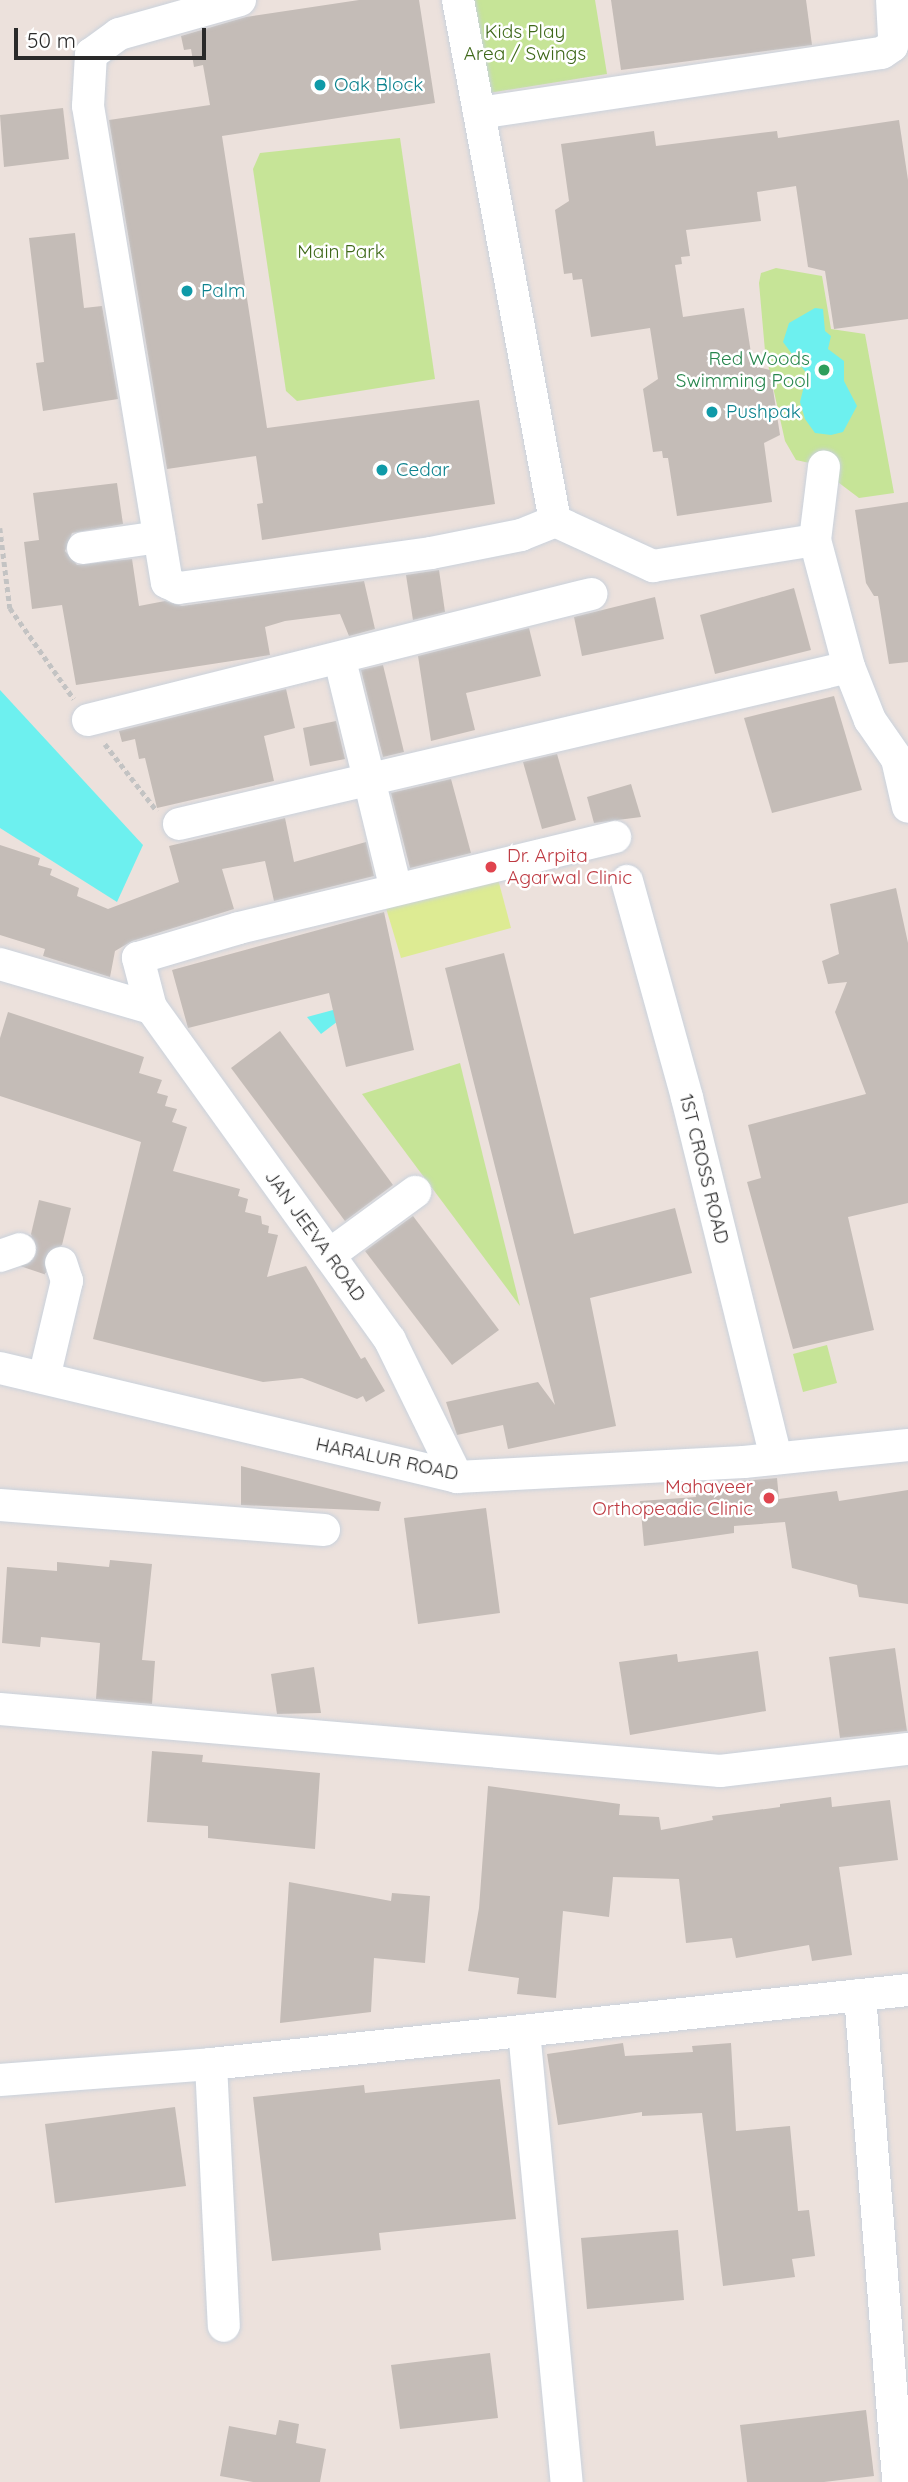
<!DOCTYPE html>
<html>
<head>
<meta charset="utf-8">
<style>
	body { margin:0 }
	#map { position:relative; width:908px; height:2482px; overflow:hidden; background:#ece1dc; font-family:Quicksand,sans-serif }
	div>[style] { position:absolute }
	[style*='--x'] { left:calc(var(--x)*1px); top:calc(var(--y)*1px); width:calc(var(--w)*1px); rotate:calc(var(--a)*1deg) }
	.green>* { inset:0; background:#c6e497 }
	.pitch>* { inset:0; background:#ddeb93 }
	.water>* { inset:0; background:#6df0ef }
	.building>* { inset:0; background:#c4bcb7 }
	.minor-tunnel>* { height:32px; margin-top:-16px; transform-origin:0; background:repeating-linear-gradient(90deg,#c5bcb8 0 32px,transparent 0 48px) }
	.path>* { height:4.5px; margin-top:-2.25px; transform-origin:0; background:repeating-linear-gradient(90deg,#c3c3c3 0 5px,transparent 0 8.5px) }
	.roads { filter:drop-shadow(0 0 2px #cad2dc) drop-shadow(0 0 2px #cad2dc) }
	.minor>* { height:32px; margin:-16px; padding:0 16px; transform-origin:16px; border-radius:16px; background:#fff }
	.dots>* { width:19px; height:19px; translate:-50% -50%; box-sizing:border-box; border:4px solid #fff; border-radius:50% }
	span { translate:-50% -50%; white-space:nowrap; text-align:center; line-height:1.15; -webkit-text-stroke:5px #fff; paint-order:stroke }
	.park-label { font-size:19px; color:#3e6819 }
	.culture-label { font-size:19px; color:#0d838f }
	.left { translate:0 -50%; text-align:left }
	.leisure-label { font-size:19px; color:#27864d }
	.right { translate:-100% -50%; text-align:right }
	.health-label { font-size:19px; color:#be3a42 }
	.street-label { font-size:19px; color:#2a2a2a }
	.scale { position:absolute; left:14px; top:28px; width:192px; height:32px; box-sizing:border-box; border:4px solid #2a2a2a; border-top:0; padding-left:9px; font-size:21px; line-height:24px; white-space:nowrap; color:#2a2a2a; -webkit-text-stroke:5px #fff; paint-order:stroke }
</style>
</head>
<body>
<div id="map">
	<div class="green">
		<div style="clip-path:polygon(474px 0,595px 0,607px 74px,489px 93px)"></div>
		<div style="clip-path:polygon(400px 138px,435px 379px,297px 401px,286px 391px,253px 169px,260px 153px)"></div>
		<div style="clip-path:polygon(776px 268px,822px 276px,831px 329px,865px 334px,894px 493px,859px 498px,814px 464px,796px 460px,785px 441px,765px 351px,759px 283px,761px 273px)"></div>
		<div style="clip-path:polygon(460px 1063px,520px 1306px,362px 1094px)"></div>
		<div style="clip-path:polygon(827px 1345px,837px 1383px,803px 1392px,793px 1354px)"></div>
	</div>
	<div class="pitch">
		<div style="clip-path:polygon(498px 879px,511px 928px,401px 958px,386px 908px)"></div>
	</div>
	<div class="water">
		<div style="clip-path:polygon(815px 308px,823px 309px,825px 331px,831px 336px,828px 349px,844px 361px,844px 381px,857px 406px,843px 432px,831px 435px,815px 433px,805px 419px,800px 402px,807px 374px,783px 342px,789px 323px)"></div>
		<div style="clip-path:polygon(0 690px,143px 845px,117px 902px,0 828px)"></div>
		<div style="clip-path:polygon(363px 1002px,321px 1034px,307px 1017px)"></div>
	</div>
	<div class="building">
		<div style="clip-path:polygon(359px 0,419px 0,435px 103px,222px 136px,267px 428px,479px 400px,495px 504px,262px 540px,257px 504px,263px 503px,256px 456px,167px 469px,109px 120px,210px 105px,203px 65px,194px 67px,191px 49px,184px 50px,181px 36px,246px 17px)"></div>
		<div style="clip-path:polygon(611px 0,806px 0,812px 45px,621px 70px)"></div>
		<div style="clip-path:polygon(63px 108px,69px 159px,4px 167px,0 115px)"></div>
		<div style="clip-path:polygon(899px 120px,908px 180px,908px 319px,834px 329px,825px 271px,808px 267px,796px 186px,757px 192px,761px 221px,686px 230px,690px 256px,681px 257px,682px 264px,675px 265px,683px 317px,744px 308px,753px 366px,770px 370px,780px 435px,764px 443px,772px 502px,677px 516px,668px 458px,663px 458px,662px 451px,653px 452px,643px 389px,658px 379px,650px 328px,591px 337px,582px 279px,573px 280px,572px 273px,564px 274px,555px 210px,569px 201px,561px 144px,654px 131px,656px 146px,777px 131px,778px 138px)"></div>
		<div style="clip-path:polygon(75px 233px,84px 308px,102px 306px,118px 399px,43px 411px,36px 363px,44px 362px,29px 238px)"></div>
		<div style="clip-path:polygon(117px 483px,123px 524px,72px 533px,65px 551px,77px 565px,132px 559px,139px 606px,165px 601px,182px 606px,364px 581px,375px 629px,349px 636px,340px 614px,285px 621px,265px 627px,270px 655px,76px 685px,62px 605px,32px 609px,24px 542px,39px 540px,33px 493px)"></div>
		<div style="clip-path:polygon(908px 502px,908px 662px,889px 664px,878px 596px,874px 596px,866px 583px,855px 510px)"></div>
		<div style="clip-path:polygon(439px 570px,445px 612px,413px 620px,406px 575px)"></div>
		<div style="clip-path:polygon(794px 588px,811px 650px,715px 674px,700px 615px)"></div>
		<div style="clip-path:polygon(655px 597px,664px 639px,582px 656px,574px 617px)"></div>
		<div style="clip-path:polygon(529px 628px,541px 676px,466px 693px,475px 730px,431px 741px,418px 656px)"></div>
		<div style="clip-path:polygon(383px 665px,404px 752px,383px 757px,361px 670px)"></div>
		<div style="clip-path:polygon(286px 689px,295px 728px,264px 736px,274px 781px,157px 808px,145px 758px,139px 759px,135px 739px,122px 742px,119px 731px)"></div>
		<div style="clip-path:polygon(834px 696px,862px 790px,772px 813px,744px 718px)"></div>
		<div style="clip-path:polygon(336px 721px,345px 759px,310px 766px,303px 728px)"></div>
		<div style="clip-path:polygon(557px 754px,576px 820px,542px 829px,523px 762px)"></div>
		<div style="clip-path:polygon(451px 779px,471px 853px,410px 868px,391px 793px)"></div>
		<div style="clip-path:polygon(631px 784px,641px 817px,594px 823px,587px 797px)"></div>
		<div style="clip-path:polygon(285px 818px,294px 862px,366px 842px,374px 876px,274px 901px,265px 861px,222px 869px,234px 909px,132px 941px,115px 951px,110px 977px,43px 956px,45px 949px,0 935px,0 845px,40px 858px,38px 865px,52px 869px,50px 875px,79px 888px,77px 896px,108px 909px,179px 882px,169px 846px)"></div>
		<div style="clip-path:polygon(896px 888px,908px 943px,908px 1203px,848px 1217px,874px 1330px,793px 1349px,747px 1182px,761px 1178px,748px 1125px,866px 1094px,835px 1012px,847px 982px,828px 984px,822px 961px,839px 954px,830px 904px)"></div>
		<div style="clip-path:polygon(384px 912px,414px 1050px,346px 1067px,329px 993px,188px 1028px,172px 970px)"></div>
		<div style="clip-path:polygon(504px 953px,574px 1234px,675px 1208px,692px 1273px,590px 1298px,616px 1426px,508px 1449px,503px 1425px,457px 1435px,446px 1402px,538px 1382px,555px 1405px,445px 968px)"></div>
		<div style="clip-path:polygon(8px 1012px,144px 1057px,139px 1073px,162px 1080px,157px 1093px,168px 1096px,165px 1106px,177px 1109px,172px 1122px,187px 1127px,173px 1171px,240px 1189px,238px 1196px,248px 1199px,245px 1212px,261px 1216px,262px 1224px,269px 1226px,268px 1233px,278px 1235px,267px 1277px,306px 1266px,361px 1359px,365px 1357px,385px 1391px,366px 1402px,363px 1396px,357px 1399px,302px 1378px,263px 1382px,93px 1339px,141px 1142px,0 1096px,0 1038px)"></div>
		<div style="clip-path:polygon(280px 1031px,393px 1185px,345px 1221px,231px 1068px)"></div>
		<div style="clip-path:polygon(39px 1200px,71px 1208px,62px 1245px,45px 1255px,38px 1253px,31px 1234px)"></div>
		<div style="clip-path:polygon(413px 1216px,499px 1330px,452px 1365px,365px 1251px)"></div>
		<div style="clip-path:polygon(241px 1466px,381px 1502px,379px 1511px,241px 1505px)"></div>
		<div style="clip-path:polygon(777px 1478px,779px 1499px,837px 1491px,839px 1501px,908px 1490px,908px 1604px,859px 1597px,857px 1585px,792px 1568px,785px 1522px,734px 1526px,734px 1533px,644px 1546px,640px 1501px,696px 1497px,695px 1491px,742px 1488px,742px 1481px)"></div>
		<div style="clip-path:polygon(486px 1508px,500px 1613px,418px 1624px,404px 1518px)"></div>
		<div style="clip-path:polygon(110px 1560px,152px 1564px,142px 1660px,155px 1661px,152px 1704px,96px 1699px,100px 1643px,41px 1637px,40px 1647px,2px 1643px,7px 1567px,57px 1571px,57px 1562px,109px 1567px)"></div>
		<div style="clip-path:polygon(895px 1648px,907px 1731px,840px 1738px,829px 1657px)"></div>
		<div style="clip-path:polygon(758px 1651px,766px 1711px,630px 1735px,619px 1662px,677px 1654px,678px 1662px)"></div>
		<div style="clip-path:polygon(314px 1667px,321px 1713px,277px 1714px,271px 1674px)"></div>
		<div style="clip-path:polygon(152px 1751px,203px 1755px,202px 1762px,320px 1773px,315px 1849px,208px 1838px,208px 1826px,147px 1822px)"></div>
		<div style="clip-path:polygon(488px 1786px,620px 1804px,619px 1815px,659px 1817px,661px 1830px,713px 1820px,712px 1816px,780px 1807px,780px 1804px,831px 1797px,832px 1807px,890px 1800px,898px 1860px,839px 1867px,852px 1955px,812px 1961px,809px 1945px,736px 1958px,732px 1938px,686px 1943px,679px 1879px,613px 1877px,609px 1917px,563px 1911px,556px 1998px,517px 1994px,519px 1978px,468px 1971px,479px 1908px)"></div>
		<div style="clip-path:polygon(289px 1882px,391px 1901px,392px 1893px,430px 1896px,425px 1963px,374px 1958px,371px 2012px,280px 2023px)"></div>
		<div style="clip-path:polygon(623px 2043px,625px 2056px,693px 2052px,692px 2046px,731px 2043px,736px 2131px,790px 2126px,798px 2211px,809px 2210px,815px 2256px,792px 2259px,795px 2277px,723px 2286px,702px 2113px,642px 2116px,642px 2112px,558px 2125px,547px 2054px)"></div>
		<div style="clip-path:polygon(500px 2079px,516px 2219px,379px 2233px,381px 2250px,272px 2261px,253px 2097px,364px 2085px,365px 2093px)"></div>
		<div style="clip-path:polygon(175px 2107px,186px 2186px,55px 2203px,45px 2124px)"></div>
		<div style="clip-path:polygon(678px 2230px,684px 2300px,587px 2309px,581px 2238px)"></div>
		<div style="clip-path:polygon(490px 2353px,498px 2418px,400px 2429px,391px 2365px)"></div>
		<div style="clip-path:polygon(866px 2410px,874px 2476px,824px 2482px,747px 2482px,740px 2425px)"></div>
		<div style="clip-path:polygon(279px 2420px,299px 2424px,296px 2443px,326px 2449px,320px 2482px,253px 2482px,220px 2476px,229px 2426px,276px 2435px)"></div>
	</div>
	<div class="minor-tunnel">
		<div style="--x:20;--y:1249;--w:43;--a:18.9"></div>
	</div>
	<div class="path">
		<div style="--x:0;--y:528;--w:81;--a:82.9"></div>
		<div style="--x:10;--y:608;--w:111;--a:54.9"></div>
		<div style="--x:105;--y:744;--w:85;--a:52.2"></div>
	</div>
	<div class="roads">
		<div class="minor">
			<div style="--x:240;--y:0;--w:126;--a:164.3"></div>
			<div style="--x:119;--y:34;--w:34;--a:144"></div>
			<div style="--x:91;--y:54;--w:52;--a:93.3"></div>
			<div style="--x:88;--y:106;--w:483;--a:80.6"></div>
			<div style="--x:167;--y:582;--w:13;--a:27"></div>
			<div style="--x:179;--y:588;--w:254;--a:-7.9"></div>
			<div style="--x:431;--y:553;--w:92;--a:-11.3"></div>
			<div style="--x:521;--y:535;--w:37;--a:-22"></div>
			<div style="--x:555;--y:521;--w:108;--a:24.7"></div>
			<div style="--x:653;--y:566;--w:164;--a:-9.1"></div>
			<div style="--x:815;--y:540;--w:131;--a:75"></div>
			<div style="--x:849;--y:667;--w:57;--a:68.4"></div>
			<div style="--x:870;--y:720;--w:47;--a:55.3"></div>
			<div style="--x:897;--y:759;--w:49;--a:77.1"></div>
			<div style="--x:458;--y:0;--w:530;--a:79.45"></div>
			<div style="--x:479;--y:113;--w:407;--a:-8.5"></div>
			<div style="--x:882;--y:53;--w:12;--a:-35"></div>
			<div style="--x:892;--y:46;--w:9;--a:-77"></div>
			<div style="--x:894;--y:37;--w:37;--a:-93"></div>
			<div style="--x:815;--y:540;--w:74;--a:-83"></div>
			<div style="--x:83;--y:548;--w:77;--a:-8.2"></div>
			<div style="--x:340;--y:660;--w:236;--a:76.3"></div>
			<div style="--x:88;--y:720;--w:519;--a:-14.06"></div>
			<div style="--x:179;--y:824;--w:688;--a:-13.19"></div>
			<div style="--x:627;--y:881;--w:225;--a:74.5"></div>
			<div style="--x:687;--y:1098;--w:371;--a:76.1"></div>
			<div style="--x:0;--y:964;--w:157;--a:16.2"></div>
			<div style="--x:329;--y:1255;--w:107;--a:-36.2"></div>
			<div style="--x:0;--y:1256;--w:21;--a:-19"></div>
			<div style="--x:0;--y:1368;--w:470;--a:13.4"></div>
			<div style="--x:457;--y:1477;--w:287;--a:-3"></div>
			<div style="--x:744;--y:1462;--w:165;--a:-5.9"></div>
			<div style="--x:44;--y:1378;--w:100;--a:-76.7"></div>
			<div style="--x:67;--y:1281;--w:19;--a:-108"></div>
			<div style="--x:457;--y:1477;--w:153;--a:-116.1"></div>
			<div style="--x:390;--y:1340;--w:409;--a:-125.7"></div>
			<div style="--x:151;--y:1008;--w:52;--a:-104.6"></div>
			<div style="--x:138;--y:958;--w:105;--a:-16.5"></div>
			<div style="--x:239;--y:928;--w:387;--a:-13.6"></div>
			<div style="--x:0;--y:1505;--w:325;--a:4.4"></div>
			<div style="--x:0;--y:1709;--w:723;--a:4.92"></div>
			<div style="--x:720;--y:1771;--w:189;--a:-6.7"></div>
			<div style="--x:860;--y:1995;--w:488;--a:85.5"></div>
			<div style="--x:524;--y:2031;--w:453;--a:84.6"></div>
			<div style="--x:211;--y:2064;--w:262;--a:87.2"></div>
			<div style="--x:0;--y:2080;--w:212;--a:-4.3"></div>
			<div style="--x:211;--y:2064;--w:701;--a:-6.06"></div>
		</div>
	</div>
	<div class="dots">
		<div style="left:320px;top:85px;background:#0f9aa8"></div>
		<div style="left:187px;top:291px;background:#0f9aa8"></div>
		<div style="left:824px;top:370px;background:#2e9e5b"></div>
		<div style="left:712px;top:412px;background:#0f9aa8"></div>
		<div style="left:382px;top:470px;background:#0f9aa8"></div>
		<div style="left:491px;top:867px;background:#e0444e"></div>
		<div style="left:769px;top:1498px;background:#e0444e"></div>
	</div>
	<div class="park-label">
		<span style="left:525px;top:43px">Kids Play<br>Area / Swings</span>
		<span style="left:341px;top:252px">Main Park</span>
	</div>
	<div class="culture-label">
		<span class="left" style="left:334px;top:85px">Oak Block</span>
		<span class="left" style="left:201px;top:291px">Palm</span>
		<span class="left" style="left:726px;top:412px">Pushpak</span>
		<span class="left" style="left:396px;top:470px">Cedar</span>
	</div>
	<div class="leisure-label">
		<span class="right" style="left:810px;top:370px">Red Woods<br>Swimming Pool</span>
	</div>
	<div class="health-label">
		<span class="left" style="left:507px;top:867px">Dr. Arpita<br>Agarwal Clinic</span>
		<span class="right" style="left:753px;top:1498px">Mahaveer<br>Orthopeadic Clinic</span>
	</div>
	<div class="street-label">
		<span style="left:704px;top:1169px;rotate:76deg">1ST CROSS ROAD</span>
		<span style="left:315px;top:1236px;rotate:54deg">JAN JEEVA ROAD</span>
		<span style="left:387px;top:1459px;rotate:12deg">HARALUR ROAD</span>
	</div>
	<div class="scale">50 m</div>
</div>
</body>
</html>
